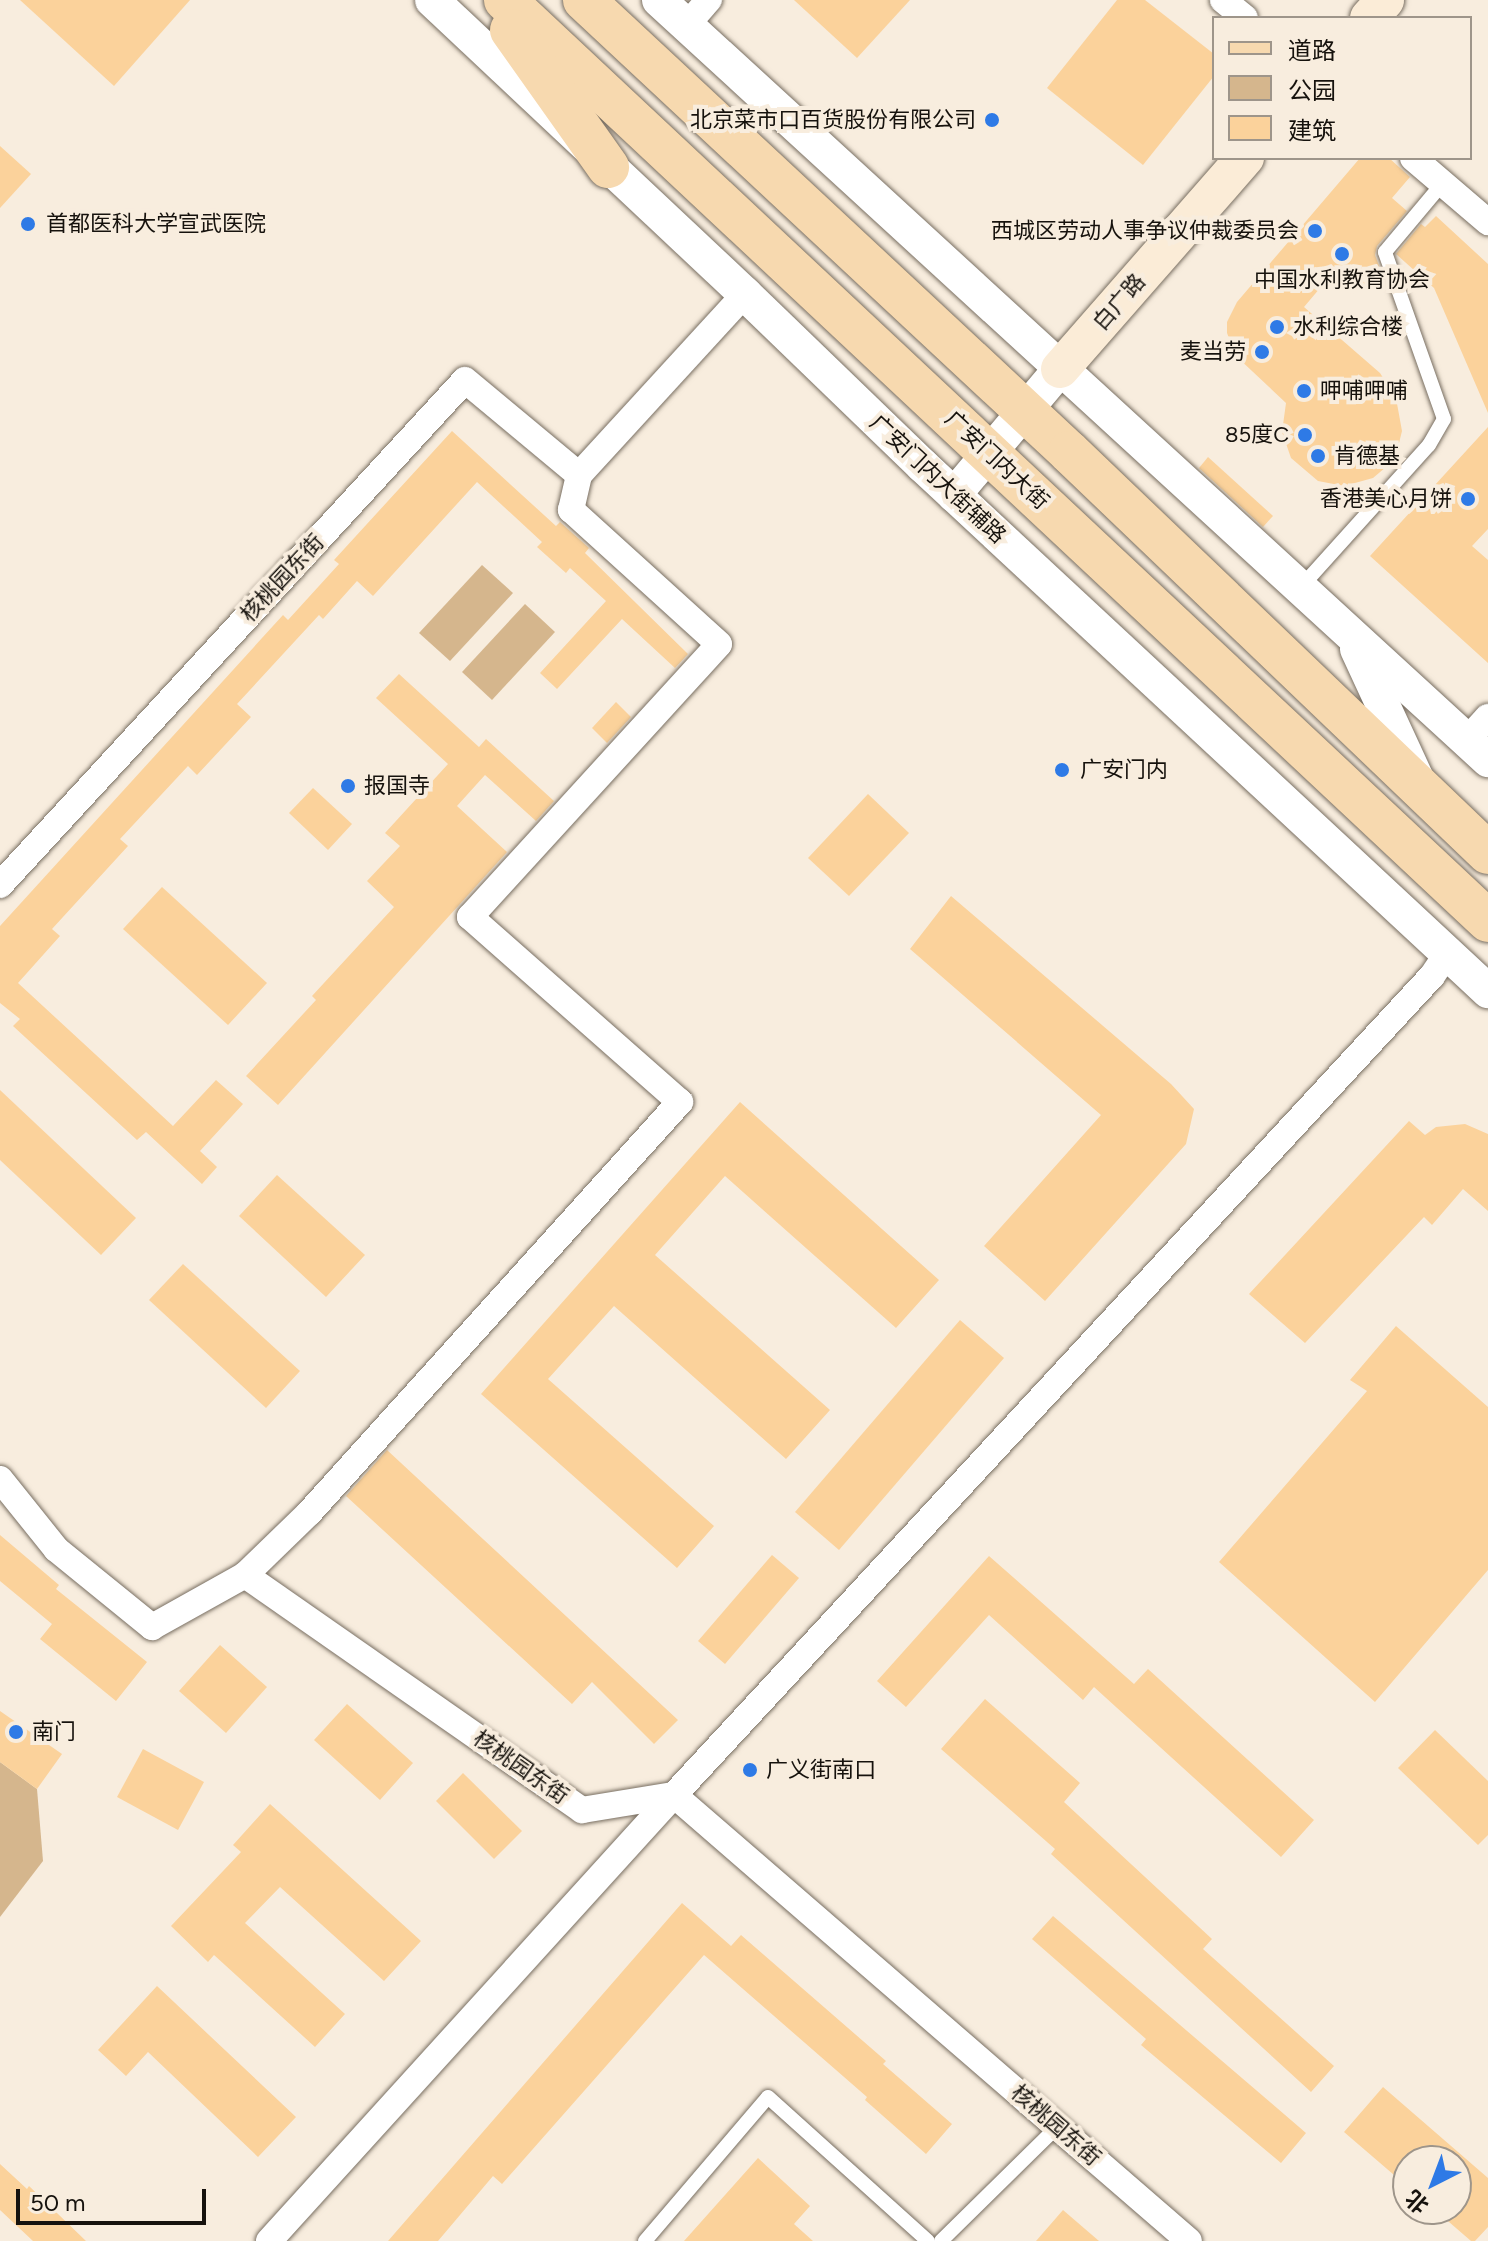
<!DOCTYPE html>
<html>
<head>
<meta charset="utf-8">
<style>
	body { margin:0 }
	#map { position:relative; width:1488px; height:2241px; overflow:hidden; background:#f8edde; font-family:Figtree,"Noto Sans SC",sans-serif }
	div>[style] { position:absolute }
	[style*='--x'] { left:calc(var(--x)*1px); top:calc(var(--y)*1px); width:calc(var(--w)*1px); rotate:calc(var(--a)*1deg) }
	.green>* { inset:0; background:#d5b68d }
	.building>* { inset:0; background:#fbd29b }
	.roads { filter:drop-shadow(0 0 2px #786e61) drop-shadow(0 0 2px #786e61) }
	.service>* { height:14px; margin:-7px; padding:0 7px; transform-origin:7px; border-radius:7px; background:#fff }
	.minor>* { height:26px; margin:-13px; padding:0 13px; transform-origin:13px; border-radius:13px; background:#fff }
	.tertiary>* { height:34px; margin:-17px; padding:0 17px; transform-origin:17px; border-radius:17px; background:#fff }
	.secondary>* { height:38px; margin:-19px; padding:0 19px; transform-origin:19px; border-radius:19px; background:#fbecd7 }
	.primary>* { height:42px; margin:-21px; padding:0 21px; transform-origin:21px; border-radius:21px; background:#f7d9af }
	.dots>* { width:22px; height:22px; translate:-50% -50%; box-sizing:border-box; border:4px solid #f8edde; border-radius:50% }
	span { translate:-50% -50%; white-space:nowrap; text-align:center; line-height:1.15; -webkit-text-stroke:8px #f8edde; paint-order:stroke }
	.poi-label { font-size:22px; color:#16120d }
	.right { translate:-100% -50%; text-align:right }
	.left { translate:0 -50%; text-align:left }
	.street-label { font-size:22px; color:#16120d }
	.legend { position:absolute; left:1212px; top:16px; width:260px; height:144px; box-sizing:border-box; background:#f8edde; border:2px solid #9e958a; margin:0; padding:10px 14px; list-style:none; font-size:24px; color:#16120d }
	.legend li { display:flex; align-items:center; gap:16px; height:40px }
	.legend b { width:40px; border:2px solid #9e958a }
	.north { position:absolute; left:1392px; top:2145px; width:80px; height:80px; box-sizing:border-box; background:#f8edde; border:2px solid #9e958a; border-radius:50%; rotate:222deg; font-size:22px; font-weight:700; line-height:32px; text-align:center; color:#16120d }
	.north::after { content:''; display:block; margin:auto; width:28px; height:36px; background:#2e7ae6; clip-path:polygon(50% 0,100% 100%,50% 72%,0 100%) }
	.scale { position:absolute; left:16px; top:2189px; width:190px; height:36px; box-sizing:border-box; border:4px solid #16120d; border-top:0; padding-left:10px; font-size:24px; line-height:28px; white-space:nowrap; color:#16120d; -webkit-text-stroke:6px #f8edde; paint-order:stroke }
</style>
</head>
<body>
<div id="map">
	<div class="green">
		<div style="clip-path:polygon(482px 565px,513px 593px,450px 661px,419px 633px)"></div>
		<div style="clip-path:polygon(525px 604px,555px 632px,492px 700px,462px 672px)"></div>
		<div style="clip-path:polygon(0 1762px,37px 1789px,43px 1861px,0 1917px)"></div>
	</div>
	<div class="building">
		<div style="clip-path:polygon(20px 0,190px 0,114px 86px)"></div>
		<div style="clip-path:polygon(794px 0,910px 0,857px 58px)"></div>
		<div style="clip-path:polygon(1117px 0,1145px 0,1214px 54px,1214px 76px,1143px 165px,1047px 88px)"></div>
		<div style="clip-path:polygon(0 146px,31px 174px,0 208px)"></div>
		<div style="clip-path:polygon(1360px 158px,1389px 158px,1410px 177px,1392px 198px,1407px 211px,1377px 246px,1375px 255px,1381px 271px,1364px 291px,1337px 268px,1304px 307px,1380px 373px,1396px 398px,1402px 431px,1397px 451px,1386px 467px,1373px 478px,1344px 486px,1318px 481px,1291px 458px,1282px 432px,1286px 403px,1236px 356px,1227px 333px,1227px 322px,1237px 302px)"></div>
		<div style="clip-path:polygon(1436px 216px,1488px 264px,1488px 413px,1434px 288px,1396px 254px,1421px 224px,1425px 227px)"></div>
		<div style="clip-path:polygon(1488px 427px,1488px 529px,1472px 546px,1488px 560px,1488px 663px,1370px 556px)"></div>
		<div style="clip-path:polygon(452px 431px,556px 526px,560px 522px,589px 548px,585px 553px,688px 654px,675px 668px,622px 619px,557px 689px,540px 673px,606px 601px,570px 568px,566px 573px,537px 547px,542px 542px,477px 482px,373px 596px,357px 581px,323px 619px,319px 615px,237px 704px,251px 717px,197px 775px,188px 766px,120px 839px,128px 846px,52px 929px,60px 936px,18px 983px,173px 1126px,216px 1080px,243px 1104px,200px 1151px,217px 1167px,202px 1184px,146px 1132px,137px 1140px,13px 1026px,20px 1019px,0 1003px,0 926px,283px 615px,288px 620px,339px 564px,334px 560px)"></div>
		<div style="clip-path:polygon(1208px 457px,1273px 516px,1263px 527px,1199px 468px)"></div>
		<div style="clip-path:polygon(399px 674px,479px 747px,486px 739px,554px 801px,536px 821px,485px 775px,457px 806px,507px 852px,278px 1105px,246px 1076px,316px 1000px,312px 996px,394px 907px,367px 881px,400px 846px,385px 833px,448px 764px,376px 698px)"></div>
		<div style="clip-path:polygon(616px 702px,631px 717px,607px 743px,592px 728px)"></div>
		<div style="clip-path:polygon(313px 788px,352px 824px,328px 850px,289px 813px)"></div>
		<div style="clip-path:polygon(868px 794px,909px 833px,849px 896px,808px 858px)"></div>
		<div style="clip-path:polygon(162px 887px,267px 983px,228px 1025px,123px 929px)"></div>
		<div style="clip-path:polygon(951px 896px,1171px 1084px,1194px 1109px,1186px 1144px,1045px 1301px,984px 1246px,1101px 1115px,910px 949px)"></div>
		<div style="clip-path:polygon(0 1090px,136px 1218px,101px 1255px,0 1160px)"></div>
		<div style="clip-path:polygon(740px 1102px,939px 1280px,896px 1328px,725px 1176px,655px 1255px,830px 1410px,786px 1459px,614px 1306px,548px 1379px,714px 1526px,677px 1568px,481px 1394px)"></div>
		<div style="clip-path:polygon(1409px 1121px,1425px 1135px,1436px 1127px,1465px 1124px,1488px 1134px,1488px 1211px,1463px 1189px,1432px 1225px,1424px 1217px,1305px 1343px,1249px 1294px)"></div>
		<div style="clip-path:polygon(277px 1175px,365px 1255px,326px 1297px,239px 1216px)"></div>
		<div style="clip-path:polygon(183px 1264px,300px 1371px,266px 1408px,149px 1300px)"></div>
		<div style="clip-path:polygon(960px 1320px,1004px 1358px,839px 1550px,795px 1512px)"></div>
		<div style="clip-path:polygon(1396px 1326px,1488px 1407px,1488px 1570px,1375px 1702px,1219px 1562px,1367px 1391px,1350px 1380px)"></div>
		<div style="clip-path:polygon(387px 1450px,678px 1720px,654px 1744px,592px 1682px,572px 1704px,346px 1496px)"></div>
		<div style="clip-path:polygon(0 1535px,59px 1585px,56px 1589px,147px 1662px,116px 1701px,40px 1639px,52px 1624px,0 1581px)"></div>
		<div style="clip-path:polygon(772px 1555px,799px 1578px,725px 1664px,698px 1641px)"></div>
		<div style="clip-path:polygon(989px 1556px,1134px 1684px,1148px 1669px,1314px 1820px,1281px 1857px,1094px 1687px,1083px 1700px,989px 1615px,906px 1707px,877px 1681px)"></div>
		<div style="clip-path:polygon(220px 1645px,267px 1687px,226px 1733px,179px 1691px)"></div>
		<div style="clip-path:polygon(985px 1699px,1080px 1783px,1064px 1802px,1212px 1939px,1203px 1949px,1334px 2066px,1311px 2092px,1051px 1854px,1055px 1849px,941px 1749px)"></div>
		<div style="clip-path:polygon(347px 1704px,413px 1763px,380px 1800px,314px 1740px)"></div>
		<div style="clip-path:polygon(0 1711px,62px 1754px,37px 1789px,0 1762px)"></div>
		<div style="clip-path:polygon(1435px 1730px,1488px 1781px,1488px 1835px,1478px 1845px,1398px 1768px)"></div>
		<div style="clip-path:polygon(143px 1749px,204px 1782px,178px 1830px,117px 1797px)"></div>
		<div style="clip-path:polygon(463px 1773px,522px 1831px,494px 1859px,436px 1801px)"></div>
		<div style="clip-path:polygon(270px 1804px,421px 1941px,384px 1981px,280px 1887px,245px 1923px,345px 2014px,315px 2047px,214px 1955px,208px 1962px,171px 1926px,241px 1852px,233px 1845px)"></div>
		<div style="clip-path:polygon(682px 1903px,731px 1946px,741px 1935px,886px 2061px,883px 2064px,952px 2124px,926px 2154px,865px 2100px,867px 2097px,704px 1955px,502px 2184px,493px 2176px,438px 2241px,388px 2241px)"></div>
		<div style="clip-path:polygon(1053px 1916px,1306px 2133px,1281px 2163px,1141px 2045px,1146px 2039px,1032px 1939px)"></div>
		<div style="clip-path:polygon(157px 1986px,296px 2117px,258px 2157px,148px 2052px,126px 2076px,98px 2050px)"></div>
		<div style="clip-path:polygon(1383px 2087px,1488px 2178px,1488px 2227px,1475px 2241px,1471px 2241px,1434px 2209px,1456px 2209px,1456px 2161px,1408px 2161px,1408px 2187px,1344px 2132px)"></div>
		<div style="clip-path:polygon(758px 2158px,810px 2206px,794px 2224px,813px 2241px,684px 2241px)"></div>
		<div style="clip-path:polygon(0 2164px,27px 2189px,29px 2186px,86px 2241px,33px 2241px,0 2210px)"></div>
		<div style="clip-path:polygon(1063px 2210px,1099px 2241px,1036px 2241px)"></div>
	</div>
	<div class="roads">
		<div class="service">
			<div style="--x:1301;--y:587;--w:191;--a:-48"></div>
			<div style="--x:1429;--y:445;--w:30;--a:-60"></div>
			<div style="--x:1444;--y:419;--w:177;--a:-109.5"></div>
			<div style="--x:1385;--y:252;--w:90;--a:-50"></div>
			<div style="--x:645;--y:2241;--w:189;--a:-49.5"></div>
			<div style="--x:768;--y:2097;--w:215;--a:42"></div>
			<div style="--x:941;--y:2241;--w:163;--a:-44.5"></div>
		</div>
		<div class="minor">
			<div style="--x:1223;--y:0;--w:28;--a:39"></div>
			<div style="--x:686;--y:26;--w:35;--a:-49"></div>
			<div style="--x:1413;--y:158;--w:99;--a:40.5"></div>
			<div style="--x:1467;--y:740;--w:31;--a:-48"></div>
			<div style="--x:0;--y:885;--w:686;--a:-47.36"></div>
			<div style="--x:465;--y:380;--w:148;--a:39.8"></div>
			<div style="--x:0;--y:1479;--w:90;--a:51.3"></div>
			<div style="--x:56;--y:1549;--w:124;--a:39.1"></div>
			<div style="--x:152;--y:1627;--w:107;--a:-29.2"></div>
			<div style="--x:245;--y:1575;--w:411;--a:34.9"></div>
			<div style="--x:582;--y:1810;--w:93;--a:-9.3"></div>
			<div style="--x:674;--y:1795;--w:681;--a:40.89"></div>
			<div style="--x:245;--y:1575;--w:89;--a:-44.1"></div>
			<div style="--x:309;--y:1513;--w:554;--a:-47.93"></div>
			<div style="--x:680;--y:1102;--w:280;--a:-138.6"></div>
			<div style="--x:470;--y:917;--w:369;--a:-47.6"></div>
			<div style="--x:719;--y:644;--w:200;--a:-137.8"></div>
			<div style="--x:571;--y:510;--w:36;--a:-77"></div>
			<div style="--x:579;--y:475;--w:246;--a:-47.5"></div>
			<div style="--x:269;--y:2241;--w:602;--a:-47.76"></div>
			<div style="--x:674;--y:1795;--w:1116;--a:-47.22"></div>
			<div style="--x:1432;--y:976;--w:25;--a:-56"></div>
		</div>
		<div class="tertiary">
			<div style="--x:432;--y:0;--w:429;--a:43.2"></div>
			<div style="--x:745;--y:294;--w:246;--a:44"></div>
			<div style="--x:922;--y:465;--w:773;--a:42.9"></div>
			<div style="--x:659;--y:0;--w:1125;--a:42.51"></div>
			<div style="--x:954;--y:495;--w:165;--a:-49.9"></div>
			<div style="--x:1357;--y:649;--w:143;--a:65.2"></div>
		</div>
		<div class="secondary">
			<div style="--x:1369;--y:18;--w:24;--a:-48"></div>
			<div style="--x:1060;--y:369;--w:281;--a:-48.8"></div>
		</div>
		<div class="primary">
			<div style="--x:505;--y:0;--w:1347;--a:43.13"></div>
			<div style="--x:584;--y:0;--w:663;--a:42.98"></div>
			<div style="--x:1069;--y:452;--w:580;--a:43.74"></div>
			<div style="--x:511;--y:30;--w:168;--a:54.7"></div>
		</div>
	</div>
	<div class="dots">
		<div style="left:992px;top:120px;background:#2e7ae6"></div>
		<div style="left:28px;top:224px;background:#2e7ae6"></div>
		<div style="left:1315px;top:231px;background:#2e7ae6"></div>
		<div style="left:1342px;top:254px;background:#2e7ae6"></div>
		<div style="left:1277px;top:327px;background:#2e7ae6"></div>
		<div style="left:1262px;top:352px;background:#2e7ae6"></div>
		<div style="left:1304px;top:391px;background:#2e7ae6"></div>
		<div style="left:1305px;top:435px;background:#2e7ae6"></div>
		<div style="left:1318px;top:456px;background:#2e7ae6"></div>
		<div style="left:1468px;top:499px;background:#2e7ae6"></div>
		<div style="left:1062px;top:770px;background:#2e7ae6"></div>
		<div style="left:348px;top:786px;background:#2e7ae6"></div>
		<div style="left:16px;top:1732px;background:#2e7ae6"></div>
		<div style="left:750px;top:1770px;background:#2e7ae6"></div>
	</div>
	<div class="poi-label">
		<span class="right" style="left:976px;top:120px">北京菜市口百货股份有限公司</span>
		<span class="left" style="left:46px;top:224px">首都医科大学宣武医院</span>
		<span class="right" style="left:1299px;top:231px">西城区劳动人事争议仲裁委员会</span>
		<span style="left:1342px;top:280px">中国水利教育协会</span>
		<span class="left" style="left:1293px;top:327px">水利综合楼</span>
		<span class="right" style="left:1246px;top:352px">麦当劳</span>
		<span class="left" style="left:1320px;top:391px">呷哺呷哺</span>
		<span class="right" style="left:1289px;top:435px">85度C</span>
		<span class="left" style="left:1334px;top:456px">肯德基</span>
		<span class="right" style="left:1452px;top:499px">香港美心月饼</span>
		<span class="left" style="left:1080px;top:770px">广安门内</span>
		<span class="left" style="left:364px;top:786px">报国寺</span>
		<span class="left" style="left:32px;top:1732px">南门</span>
		<span class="left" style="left:766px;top:1770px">广义街南口</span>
	</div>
	<div class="street-label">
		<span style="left:1119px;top:302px;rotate:-49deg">白广路</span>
		<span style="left:997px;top:460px;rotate:43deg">广安门内大街</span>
		<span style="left:938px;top:479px;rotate:43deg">广安门内大街辅路</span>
		<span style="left:282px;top:578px;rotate:-47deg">核桃园东街</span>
		<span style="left:521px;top:1767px;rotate:35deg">核桃园东街</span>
		<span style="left:1056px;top:2125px;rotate:41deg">核桃园东街</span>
	</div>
	<ul class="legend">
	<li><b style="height:10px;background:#f7d9af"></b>道路</li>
	<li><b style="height:22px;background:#d5b68d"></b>公园</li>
	<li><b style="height:22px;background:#fbd29b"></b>建筑</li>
	</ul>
	<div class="north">北</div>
	<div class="scale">50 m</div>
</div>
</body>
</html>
